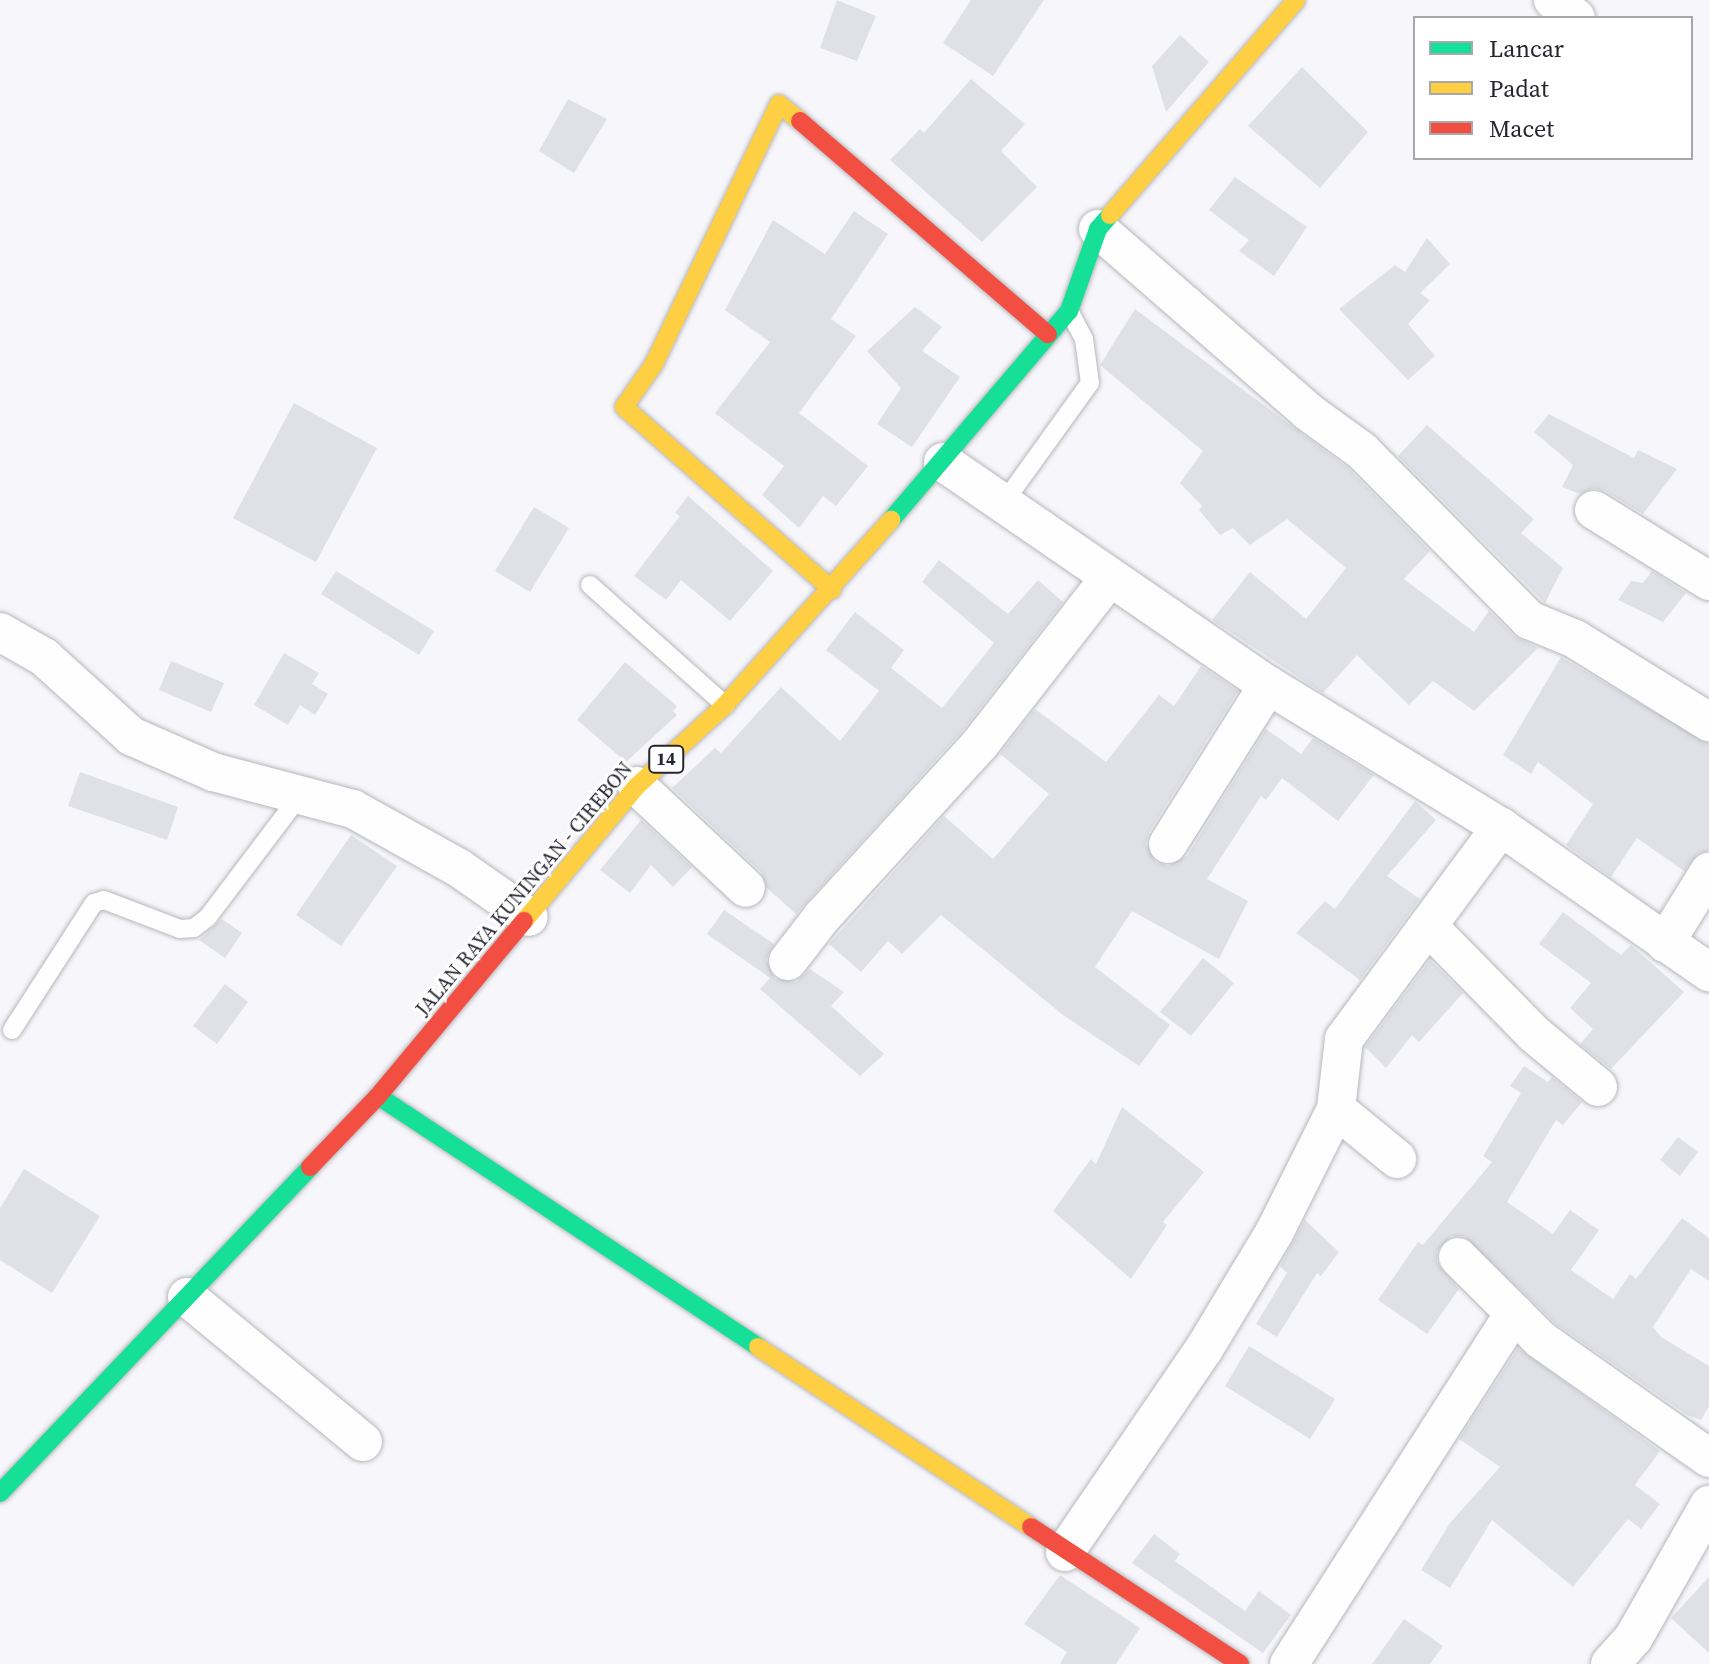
<!DOCTYPE html>
<html>
<head>
<meta charset="utf-8">
<style>
	body { margin:0 }
	#map { position:relative; width:1709px; height:1664px; overflow:hidden; background:#f7f7fb; font-family:"Source Serif 4",serif }
	div>[style] { position:absolute }
	[style*='--x'] { left:calc(var(--x)*1px); top:calc(var(--y)*1px); width:calc(var(--w)*1px); rotate:calc(var(--a)*1deg) }
	.building>* { inset:0; background:#e0e0e7 }
	.roads { filter:drop-shadow(0 0 2px #b6b7bd) drop-shadow(0 0 2px #b6b7bd) }
	.lane>* { height:18px; margin:-9px; padding:0 9px; transform-origin:9px; border-radius:9px; background:#fefefe }
	.street>* { height:38px; margin:-19px; padding:0 19px; transform-origin:19px; border-radius:19px; background:#fefefe }
	.fast>* { height:18px; margin:-9px; padding:0 9px; transform-origin:9px; border-radius:9px; background:#16e098 }
	.slow>* { height:18px; margin:-9px; padding:0 9px; transform-origin:9px; border-radius:9px; background:#ffcf43 }
	.jam>* { height:18px; margin:-9px; padding:0 9px; transform-origin:9px; border-radius:9px; background:#f24e42 }
	span { translate:-50% -50%; white-space:nowrap; text-align:center; line-height:1.15; -webkit-text-stroke:6px #fff; paint-order:stroke }
	.shield-label span { padding:2px 6px; background:#fff; border:2px solid; border-radius:6px; -webkit-text-stroke-width:0 }
	.shield-label { font-size:18px; color:#252630; font-weight:700 }
	.street-label { font-size:20px; color:#252630 }
	.legend { position:absolute; left:1413px; top:16px; width:280px; height:144px; box-sizing:border-box; background:#fff; border:2px solid #a8a8ac; margin:0; padding:10px 14px; list-style:none; font-size:24px; color:#252630 }
	.legend li { display:flex; align-items:center; gap:16px; height:40px }
	.legend b { width:40px; border:2px solid #a8a8ac }
</style>
</head>
<body>
<div id="map">
	<div class="building">
		<div style="clip-path:polygon(837px 0,876px 16px,857px 61px,820px 48px)"></div>
		<div style="clip-path:polygon(971px 0,1044px 0,993px 76px,943px 43px)"></div>
		<div style="clip-path:polygon(1180px 35px,1209px 62px,1166px 112px,1152px 66px)"></div>
		<div style="clip-path:polygon(1302px 67px,1368px 132px,1320px 188px,1248px 126px)"></div>
		<div style="clip-path:polygon(971px 79px,1025px 124px,1001px 151px,1037px 187px,982px 242px,890px 160px,920px 129px,924px 133px)"></div>
		<div style="clip-path:polygon(568px 99px,607px 119px,574px 173px,539px 151px)"></div>
		<div style="clip-path:polygon(1235px 177px,1307px 227px,1274px 276px,1239px 251px,1249px 240px,1209px 210px)"></div>
		<div style="clip-path:polygon(854px 211px,888px 234px,831px 319px,856px 336px,799px 413px,868px 466px,836px 506px,823px 496px,799px 528px,762px 495px,784px 466px,715px 413px,770px 342px,725px 310px,773px 220px,825px 254px)"></div>
		<div style="clip-path:polygon(1427px 238px,1450px 264px,1420px 293px,1430px 300px,1408px 324px,1435px 356px,1408px 380px,1339px 309px,1395px 265px,1405px 272px)"></div>
		<div style="clip-path:polygon(915px 307px,942px 327px,922px 351px,960px 377px,912px 447px,877px 424px,901px 388px,867px 351px)"></div>
		<div style="clip-path:polygon(1135px 309px,1348px 468px,1430px 551px,1404px 579px,1474px 632px,1489px 611px,1514px 636px,1538px 648px,1474px 711px,1433px 681px,1409px 705px,1357px 655px,1323px 693px,1212px 620px,1250px 572px,1306px 619px,1346px 568px,1287px 519px,1250px 545px,1233px 528px,1220px 535px,1199px 510px,1202px 506px,1180px 483px,1203px 451px,1100px 365px)"></div>
		<div style="clip-path:polygon(294px 403px,377px 448px,316px 562px,233px 518px)"></div>
		<div style="clip-path:polygon(1549px 414px,1634px 458px,1638px 450px,1677px 469px,1643px 514px,1605px 491px,1594px 488px,1580px 494px,1562px 487px,1573px 465px,1534px 432px)"></div>
		<div style="clip-path:polygon(1427px 425px,1534px 519px,1521px 533px,1563px 568px,1545px 603px,1398px 456px)"></div>
		<div style="clip-path:polygon(688px 496px,773px 571px,730px 621px,681px 580px,666px 600px,634px 576px,680px 516px,675px 513px)"></div>
		<div style="clip-path:polygon(534px 507px,569px 528px,530px 592px,495px 571px)"></div>
		<div style="clip-path:polygon(939px 560px,1008px 614px,1038px 580px,1063px 602px,963px 730px,796px 914px,767px 888px,761px 872px,672px 788px,715px 748px,721px 753px,781px 687px,840px 741px,879px 691px,826px 650px,855px 612px,904px 650px,891px 668px,942px 708px,994px 643px,922px 582px)"></div>
		<div style="clip-path:polygon(336px 571px,434px 631px,419px 655px,321px 594px)"></div>
		<div style="clip-path:polygon(1652px 571px,1686px 593px,1663px 622px,1618px 600px,1631px 581px,1643px 583px)"></div>
		<div style="clip-path:polygon(284px 653px,319px 673px,312px 684px,328px 694px,315px 715px,300px 705px,288px 725px,254px 705px)"></div>
		<div style="clip-path:polygon(1561px 657px,1709px 744px,1709px 850px,1698px 853px,1684px 871px,1637px 838px,1611px 877px,1566px 845px,1593px 804px,1538px 762px,1531px 774px,1503px 755px)"></div>
		<div style="clip-path:polygon(171px 661px,224px 683px,211px 712px,159px 690px)"></div>
		<div style="clip-path:polygon(625px 662px,677px 706px,673px 711px,677px 715px,626px 762px,577px 720px)"></div>
		<div style="clip-path:polygon(1201px 666px,1238px 691px,1149px 832px,1146px 844px,1156px 862px,1168px 866px,1187px 856px,1266px 729px,1301px 754px,1313px 738px,1374px 775px,1338px 821px,1282px 778px,1266px 800px,1261px 796px,1207px 879px,1248px 901px,1219px 959px,1132px 911px,1095px 967px,1170px 1025px,1139px 1066px,1063px 1015px,941px 915px,902px 954px,888px 941px,861px 972px,829px 944px,944px 816px,993px 859px,1049px 794px,1000px 754px,1035px 709px,1106px 762px,1159px 695px,1174px 706px)"></div>
		<div style="clip-path:polygon(80px 772px,178px 807px,167px 840px,68px 806px)"></div>
		<div style="clip-path:polygon(1415px 801px,1436px 820px,1387px 876px,1420px 899px,1360px 980px,1296px 933px,1325px 901px,1335px 909px)"></div>
		<div style="clip-path:polygon(641px 820px,692px 867px,673px 887px,651px 865px,630px 893px,600px 870px)"></div>
		<div style="clip-path:polygon(351px 835px,397px 866px,341px 946px,296px 915px)"></div>
		<div style="clip-path:polygon(724px 910px,774px 944px,766px 959px,775px 979px,796px 982px,810px 969px,844px 992px,831px 1006px,884px 1054px,860px 1076px,760px 989px,770px 978px,707px 934px)"></div>
		<div style="clip-path:polygon(1563px 912px,1621px 955px,1631px 945px,1684px 992px,1611px 1069px,1580px 1044px,1593px 1029px,1570px 1008px,1591px 983px,1539px 944px)"></div>
		<div style="clip-path:polygon(222px 919px,242px 933px,225px 958px,199px 940px)"></div>
		<div style="clip-path:polygon(1203px 958px,1234px 983px,1191px 1036px,1160px 1012px)"></div>
		<div style="clip-path:polygon(1430px 960px,1463px 993px,1419px 1042px,1412px 1035px,1386px 1068px,1365px 1047px)"></div>
		<div style="clip-path:polygon(225px 984px,248px 1002px,217px 1044px,193px 1026px)"></div>
		<div style="clip-path:polygon(1524px 1066px,1548px 1082px,1552px 1077px,1582px 1102px,1563px 1125px,1556px 1120px,1507px 1202px,1553px 1234px,1570px 1210px,1599px 1230px,1571px 1270px,1613px 1299px,1630px 1274px,1636px 1279px,1682px 1218px,1709px 1238px,1709px 1281px,1691px 1269px,1653px 1327px,1661px 1337px,1709px 1366px,1709px 1406px,1701px 1420px,1687px 1415px,1555px 1323px,1464px 1236px,1452px 1236px,1437px 1251px,1437px 1263px,1459px 1289px,1427px 1334px,1378px 1300px,1418px 1242px,1423px 1245px,1492px 1162px,1483px 1156px,1521px 1093px,1510px 1086px)"></div>
		<div style="clip-path:polygon(1122px 1107px,1204px 1172px,1163px 1222px,1167px 1225px,1131px 1279px,1053px 1211px,1091px 1159px,1096px 1164px)"></div>
		<div style="clip-path:polygon(1678px 1137px,1698px 1152px,1680px 1176px,1660px 1160px)"></div>
		<div style="clip-path:polygon(24px 1169px,100px 1216px,52px 1293px,0 1260px,0 1208px)"></div>
		<div style="clip-path:polygon(1305px 1220px,1339px 1252px,1321px 1276px,1317px 1273px,1277px 1337px,1256px 1324px,1287px 1273px,1280px 1266px)"></div>
		<div style="clip-path:polygon(1249px 1346px,1335px 1399px,1310px 1439px,1225px 1386px)"></div>
		<div style="clip-path:polygon(1518px 1348px,1660px 1451px,1635px 1485px,1660px 1504px,1641px 1529px,1628px 1519px,1573px 1587px,1492px 1520px,1450px 1588px,1421px 1570px,1450px 1523px,1500px 1467px,1459px 1439px)"></div>
		<div style="clip-path:polygon(1154px 1534px,1180px 1554px,1175px 1561px,1245px 1611px,1259px 1591px,1291px 1615px,1263px 1653px,1132px 1563px)"></div>
		<div style="clip-path:polygon(1060px 1575px,1140px 1628px,1116px 1664px,1060px 1664px,1067px 1652px,1024px 1624px)"></div>
		<div style="clip-path:polygon(1709px 1577px,1709px 1653px,1671px 1618px)"></div>
		<div style="clip-path:polygon(1404px 1619px,1443px 1646px,1430px 1664px,1372px 1664px)"></div>
	</div>
	<div class="roads">
		<div class="lane">
			<div style="--x:1002;--y:505;--w:150;--a:-54.2"></div>
			<div style="--x:1090;--y:383;--w:44;--a:-97.8"></div>
			<div style="--x:1084;--y:339;--w:32;--a:-118"></div>
			<div style="--x:590;--y:585;--w:181;--a:41.6"></div>
			<div style="--x:12;--y:1030;--w:151;--a:-57.2"></div>
			<div style="--x:94;--y:903;--w:10;--a:-17"></div>
			<div style="--x:104;--y:900;--w:81;--a:20.9"></div>
			<div style="--x:180;--y:929;--w:14;--a:-4"></div>
			<div style="--x:194;--y:928;--w:18;--a:-38"></div>
			<div style="--x:208;--y:917;--w:154;--a:-52.9"></div>
		</div>
		<div class="street">
			<div style="--x:1553;--y:0;--w:29;--a:38"></div>
			<div style="--x:1098;--y:229;--w:277;--a:41"></div>
			<div style="--x:1307;--y:411;--w:68;--a:36"></div>
			<div style="--x:1362;--y:451;--w:238;--a:45.3"></div>
			<div style="--x:1529;--y:620;--w:50;--a:22.4"></div>
			<div style="--x:1575;--y:639;--w:158;--a:31.8"></div>
			<div style="--x:943;--y:462;--w:394;--a:34.5"></div>
			<div style="--x:1268;--y:685;--w:273;--a:31.4"></div>
			<div style="--x:1501;--y:827;--w:254;--a:34.9"></div>
			<div style="--x:1594;--y:510;--w:135;--a:31.7"></div>
			<div style="--x:0;--y:632;--w:51;--a:29.6"></div>
			<div style="--x:44;--y:657;--w:118;--a:42.2"></div>
			<div style="--x:131;--y:736;--w:90;--a:23.7"></div>
			<div style="--x:213;--y:772;--w:145;--a:14.8"></div>
			<div style="--x:353;--y:809;--w:121;--a:29.1"></div>
			<div style="--x:459;--y:868;--w:85;--a:35"></div>
			<div style="--x:637;--y:786;--w:149;--a:43.1"></div>
			<div style="--x:1168;--y:844;--w:188;--a:-57.8"></div>
			<div style="--x:1430;--y:928;--w:148;--a:45.5"></div>
			<div style="--x:1534;--y:1034;--w:83;--a:39.6"></div>
			<div style="--x:1665;--y:943;--w:84;--a:-58.2"></div>
			<div style="--x:788;--y:961;--w:56;--a:-52.3"></div>
			<div style="--x:822;--y:917;--w:234;--a:-47.6"></div>
			<div style="--x:980;--y:744;--w:210;--a:-52.1"></div>
			<div style="--x:1336;--y:1109;--w:79;--a:39.3"></div>
			<div style="--x:1458;--y:1257;--w:117;--a:45"></div>
			<div style="--x:1541;--y:1340;--w:205;--a:35.1"></div>
			<div style="--x:187;--y:1297;--w:228;--a:39.5"></div>
			<div style="--x:1065;--y:1552;--w:246;--a:-55.6"></div>
			<div style="--x:1204;--y:1349;--w:135;--a:-58.9"></div>
			<div style="--x:1274;--y:1233;--w:139;--a:-63.4"></div>
			<div style="--x:1336;--y:1109;--w:70;--a:-83.5"></div>
			<div style="--x:1344;--y:1039;--w:264;--a:-53.5"></div>
			<div style="--x:1289;--y:1664;--w:417;--a:-57.3"></div>
			<div style="--x:1610;--y:1664;--w:36;--a:-48"></div>
			<div style="--x:1634;--y:1637;--w:152;--a:-60.4"></div>
		</div>
		<div class="fast">
			<div style="--x:891;--y:520;--w:275;--a:-49.6"></div>
			<div style="--x:1069;--y:311;--w:87;--a:-70.5"></div>
			<div style="--x:1098;--y:229;--w:18;--a:-49"></div>
			<div style="--x:378;--y:1096;--w:455;--a:33.4"></div>
			<div style="--x:0;--y:1493;--w:450;--a:-46.4"></div>
		</div>
		<div class="slow">
			<div style="--x:800;--y:121;--w:27;--a:-141"></div>
			<div style="--x:779;--y:104;--w:288;--a:115.7"></div>
			<div style="--x:654;--y:364;--w:52;--a:124.9"></div>
			<div style="--x:624;--y:407;--w:277;--a:41.3"></div>
			<div style="--x:1110;--y:215;--w:284;--a:-49.1"></div>
			<div style="--x:524;--y:921;--w:176;--a:-50.1"></div>
			<div style="--x:637;--y:786;--w:120;--a:-42.6"></div>
			<div style="--x:725;--y:705;--w:249;--a:-48.1"></div>
			<div style="--x:758;--y:1347;--w:327;--a:33.4"></div>
		</div>
		<div class="jam">
			<div style="--x:800;--y:121;--w:327;--a:40.7"></div>
			<div style="--x:310;--y:1167;--w:98;--a:-46.2"></div>
			<div style="--x:378;--y:1096;--w:228;--a:-50.2"></div>
			<div style="--x:1031;--y:1527;--w:250;--a:33.2"></div>
		</div>
	</div>
	<div class="shield-label">
		<span style="left:666px;top:759px">14</span>
	</div>
	<div class="street-label">
		<span style="left:524px;top:889px;rotate:-50deg">JALAN RAYA KUNINGAN - CIREBON</span>
	</div>
	<ul class="legend">
	<li><b style="height:10px;background:#16e098"></b>Lancar</li>
	<li><b style="height:10px;background:#ffcf43"></b>Padat</li>
	<li><b style="height:10px;background:#f24e42"></b>Macet</li>
	</ul>
</div>
</body>
</html>
